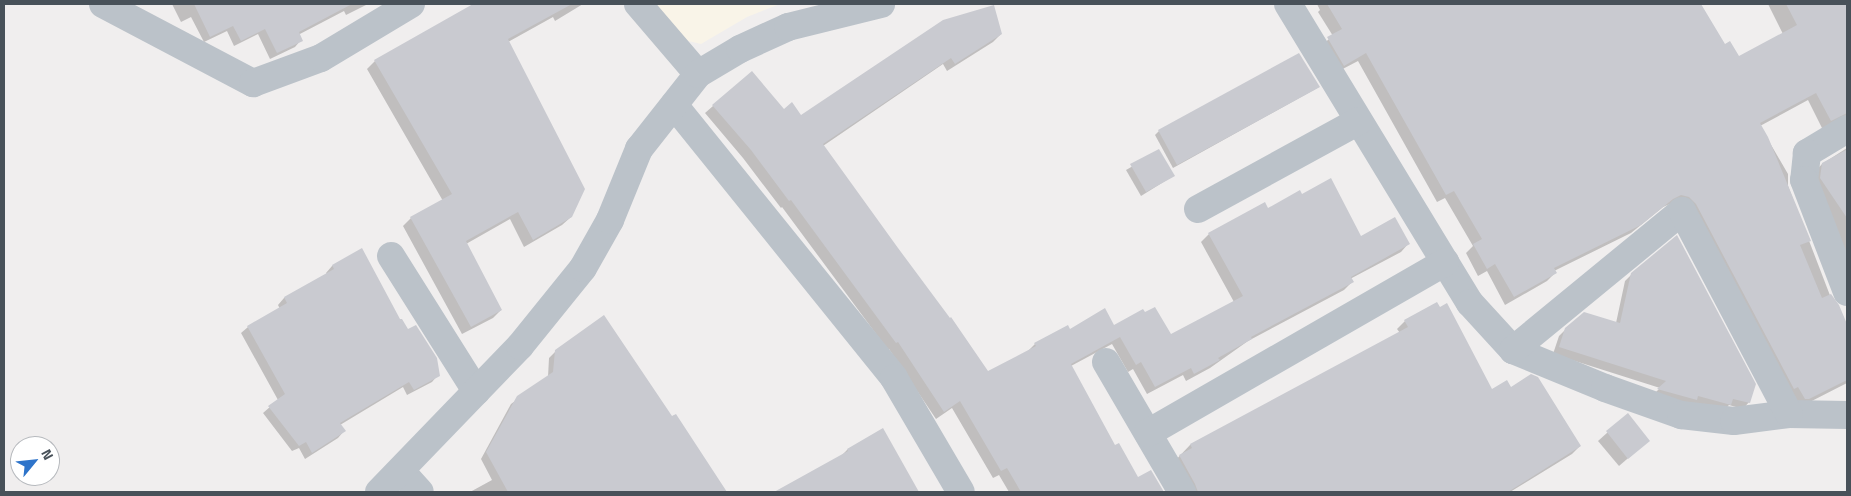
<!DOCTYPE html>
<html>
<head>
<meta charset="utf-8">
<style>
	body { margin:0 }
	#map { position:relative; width:1851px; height:496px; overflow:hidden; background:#f0eeee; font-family:"Titillium Web",sans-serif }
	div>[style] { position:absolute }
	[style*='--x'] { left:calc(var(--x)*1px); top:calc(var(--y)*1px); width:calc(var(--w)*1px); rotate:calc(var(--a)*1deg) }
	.commercial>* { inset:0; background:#f9f4e8 }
	.shadow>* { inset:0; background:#0003 }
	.building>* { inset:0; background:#c9cad0 }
	.minor>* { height:28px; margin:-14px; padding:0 14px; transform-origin:14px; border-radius:14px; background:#bbc2c9 }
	span { translate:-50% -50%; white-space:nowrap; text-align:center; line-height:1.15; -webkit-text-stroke:4px #fff; paint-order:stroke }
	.frame { position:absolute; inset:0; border:5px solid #485159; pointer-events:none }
	.north { position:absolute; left:10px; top:436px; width:50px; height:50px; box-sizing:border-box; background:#fff; border:1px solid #b6b9bd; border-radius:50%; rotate:62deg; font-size:14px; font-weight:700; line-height:20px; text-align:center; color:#485159 }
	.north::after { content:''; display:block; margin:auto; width:18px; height:22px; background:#2e74ca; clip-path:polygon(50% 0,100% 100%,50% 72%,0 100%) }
</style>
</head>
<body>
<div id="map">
	<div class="commercial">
		<div style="clip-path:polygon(649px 4px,780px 4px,747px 17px,701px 44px,680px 39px)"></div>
	</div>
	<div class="shadow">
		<div style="clip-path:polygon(172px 4px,368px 4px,346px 15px,344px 11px,298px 35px,301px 40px,295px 47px,270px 59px,258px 34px,234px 46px,227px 31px,204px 42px,191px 17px,181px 22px)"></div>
		<div style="clip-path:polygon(476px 4px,583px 4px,555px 21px,553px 17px,508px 42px,571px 217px,562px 225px,524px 247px,510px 219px,466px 244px,501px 310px,493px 318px,462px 334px,403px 226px,411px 218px,443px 201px,367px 69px,375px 61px)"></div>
		<div style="clip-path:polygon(1317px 4px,1427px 4px,1447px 38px,1482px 19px,1473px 4px,1693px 4px,1724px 45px,1738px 58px,1783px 34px,1768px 4px,1847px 4px,1847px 124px,1822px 128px,1808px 100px,1760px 126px,1788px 174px,1788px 186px,1831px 298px,1838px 306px,1847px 327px,1847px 383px,1800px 407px,1672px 203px,1663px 207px,1631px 233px,1554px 271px,1555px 273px,1547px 281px,1505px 305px,1487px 271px,1478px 276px,1466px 253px,1473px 246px,1445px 198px,1437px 202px,1358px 61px,1335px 73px,1319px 47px,1333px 36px,1318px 12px,1320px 10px)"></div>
		<div style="clip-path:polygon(1001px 34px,993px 42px,947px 71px,943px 64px,823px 146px,988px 373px,1027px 352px,1035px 344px,1070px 331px,1113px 327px,1170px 336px,1234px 302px,1201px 242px,1209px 234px,1268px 210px,1361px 237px,1408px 244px,1401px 252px,1350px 279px,1352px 282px,1344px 290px,1248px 341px,1210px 368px,1186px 381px,1183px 375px,1147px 394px,1133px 369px,1128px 372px,1112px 344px,1071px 366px,1115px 447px,1138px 479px,1151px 472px,1163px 492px,1009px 492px,999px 475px,993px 478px,952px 408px,936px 419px,889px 349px,888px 350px,782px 207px,781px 208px,743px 158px,705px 113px,713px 106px,783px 110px,801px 117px)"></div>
		<div style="clip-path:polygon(1319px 87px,1173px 168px,1155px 135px,1159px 131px)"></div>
		<div style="clip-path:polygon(1847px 148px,1847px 261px,1814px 173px,1822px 164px)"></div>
		<div style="clip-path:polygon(1159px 151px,1173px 176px,1141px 196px,1126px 170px)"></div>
		<div style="clip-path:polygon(362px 250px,399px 321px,438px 375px,432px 382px,407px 395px,403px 387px,340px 425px,344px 431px,338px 438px,305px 459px,299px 448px,292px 451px,263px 413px,278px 400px,241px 333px,248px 327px,280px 309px,278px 305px,284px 298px,327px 275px,326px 273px,332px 266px)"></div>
		<div style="clip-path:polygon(1632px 274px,1749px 402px,1743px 409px,1729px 405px,1723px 411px,1689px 406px,1652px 396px,1660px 388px,1553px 354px,1559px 336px,1566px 329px,1616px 323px,1625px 281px)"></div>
		<div style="clip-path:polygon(1405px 321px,1492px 391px,1511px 389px,1580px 446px,1572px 454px,1510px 492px,1188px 492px,1172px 464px,1190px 445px,1400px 333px,1397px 329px)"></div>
		<div style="clip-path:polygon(556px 351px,671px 417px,675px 415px,726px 492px,470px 492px,492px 480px,481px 459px,511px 404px,548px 377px,549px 358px)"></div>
		<div style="clip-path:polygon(1627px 415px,1648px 441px,1619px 466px,1598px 441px)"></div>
		<div style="clip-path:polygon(883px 430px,918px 492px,776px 492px,841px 456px,847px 450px)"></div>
	</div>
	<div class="building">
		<div style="clip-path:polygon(194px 4px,352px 4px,299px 32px,303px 41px,277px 53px,265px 29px,241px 41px,233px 26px,210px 37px)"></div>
		<div style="clip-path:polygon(473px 4px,572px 4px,508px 39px,585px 189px,572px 217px,533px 240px,518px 212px,466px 241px,502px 310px,471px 327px,410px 217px,452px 194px,374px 60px)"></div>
		<div style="clip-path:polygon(1327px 4px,1701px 4px,1725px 44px,1730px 41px,1739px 56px,1797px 25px,1786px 4px,1847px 4px,1847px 113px,1831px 121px,1816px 93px,1760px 123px,1768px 137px,1811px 241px,1800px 245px,1822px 298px,1831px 294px,1839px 305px,1847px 324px,1847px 380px,1809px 399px,1805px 399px,1798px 387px,1794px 389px,1696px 204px,1689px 197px,1681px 195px,1673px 199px,1641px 225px,1554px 268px,1557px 273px,1514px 297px,1495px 264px,1487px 269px,1473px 244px,1482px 239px,1454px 191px,1446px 195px,1366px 53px,1344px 66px,1327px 37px,1342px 29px)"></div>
		<div style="clip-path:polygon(994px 5px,1002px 34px,955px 64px,951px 58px,823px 144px,898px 248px,950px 318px,951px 317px,988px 371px,1036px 346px,1034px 343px,1068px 325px,1070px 329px,1105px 308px,1114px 325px,1143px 309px,1145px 312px,1155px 307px,1171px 334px,1243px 296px,1208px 233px,1265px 202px,1268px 208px,1300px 190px,1302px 194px,1331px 178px,1361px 236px,1395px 217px,1410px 244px,1351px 277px,1354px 282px,1251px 337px,1252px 339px,1218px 358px,1220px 360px,1194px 374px,1191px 368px,1155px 387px,1141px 362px,1136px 365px,1120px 337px,1071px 364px,1115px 445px,1119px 443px,1138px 477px,1151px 470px,1164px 492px,1021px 492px,1007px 468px,1001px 471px,960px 401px,944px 412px,898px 342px,896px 343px,791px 200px,789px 201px,751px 150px,712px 105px,752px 71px,784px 109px,792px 102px,801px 115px,943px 20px)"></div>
		<div style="clip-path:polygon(1299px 53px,1320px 87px,1177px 165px,1158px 130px)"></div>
		<div style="clip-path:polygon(1847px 147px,1847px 218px,1820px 178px,1822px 163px,1846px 150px)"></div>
		<div style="clip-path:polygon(1159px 149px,1175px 176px,1146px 192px,1130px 164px)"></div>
		<div style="clip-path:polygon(1677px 235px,1756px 384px,1750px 403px,1733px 399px,1731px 405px,1698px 396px,1697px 400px,1657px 389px,1666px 381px,1559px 347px,1565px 328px,1584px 312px,1620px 323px,1631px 273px)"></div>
		<div style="clip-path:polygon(362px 248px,400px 319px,402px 319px,408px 329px,416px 325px,437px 358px,440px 376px,414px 390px,409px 382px,340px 423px,346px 431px,312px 453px,306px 442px,299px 446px,268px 406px,285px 394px,247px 326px,287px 303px,284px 297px,334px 269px,332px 265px)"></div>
		<div style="clip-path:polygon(1437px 302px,1440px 307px,1447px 303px,1492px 389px,1507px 380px,1511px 387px,1531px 374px,1538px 377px,1581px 446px,1508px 492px,1198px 492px,1195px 484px,1179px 455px,1192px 448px,1190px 444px,1408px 327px,1404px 320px)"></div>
		<div style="clip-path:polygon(604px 315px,672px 416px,676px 414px,727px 492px,508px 492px,486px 452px,517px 396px,553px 372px,555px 350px)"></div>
		<div style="clip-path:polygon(1628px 413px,1650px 441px,1628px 459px,1606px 431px)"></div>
		<div style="clip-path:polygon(883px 428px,919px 492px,774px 492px,848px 451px,847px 449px)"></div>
	</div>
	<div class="minor">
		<div style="--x:103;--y:4;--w:170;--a:27.8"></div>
		<div style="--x:253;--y:83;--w:72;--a:-20.2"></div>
		<div style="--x:321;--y:58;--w:105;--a:-31"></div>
		<div style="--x:638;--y:4;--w:92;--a:49.4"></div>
		<div style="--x:1288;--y:4;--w:350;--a:58.7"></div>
		<div style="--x:1470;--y:303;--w:64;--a:47.5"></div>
		<div style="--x:1513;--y:350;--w:100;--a:22.4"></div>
		<div style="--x:1605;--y:388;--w:81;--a:19.6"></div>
		<div style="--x:1681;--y:415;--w:53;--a:6.5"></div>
		<div style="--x:1734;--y:421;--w:55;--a:-7.3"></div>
		<div style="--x:1789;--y:414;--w:58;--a:1"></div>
		<div style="--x:674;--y:105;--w:351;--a:51.1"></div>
		<div style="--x:894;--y:378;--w:132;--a:59.6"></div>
		<div style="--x:1847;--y:129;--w:47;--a:149"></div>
		<div style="--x:1807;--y:153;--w:27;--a:96"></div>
		<div style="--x:1804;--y:180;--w:120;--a:69"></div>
		<div style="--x:1198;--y:209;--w:183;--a:-28.7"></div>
		<div style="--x:391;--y:256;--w:160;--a:57.8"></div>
		<div style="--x:1513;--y:350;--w:219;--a:-39.4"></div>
		<div style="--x:1682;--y:211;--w:229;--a:62.2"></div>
		<div style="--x:1106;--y:362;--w:151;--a:59.7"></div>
		<div style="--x:1148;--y:433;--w:343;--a:-29.9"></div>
		<div style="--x:401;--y:471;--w:28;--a:48"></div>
		<div style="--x:379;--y:492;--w:203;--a:-46"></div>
		<div style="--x:520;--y:346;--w:100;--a:-51.1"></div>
		<div style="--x:583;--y:268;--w:55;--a:-60.6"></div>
		<div style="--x:610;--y:220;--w:77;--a:-67.8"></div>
		<div style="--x:639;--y:149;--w:95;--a:-51.8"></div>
		<div style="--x:698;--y:74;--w:49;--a:-30.8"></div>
		<div style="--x:740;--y:49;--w:53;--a:-24.6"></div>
		<div style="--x:788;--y:27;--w:96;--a:-13.9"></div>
	</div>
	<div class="frame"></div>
	<div class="north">N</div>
</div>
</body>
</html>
